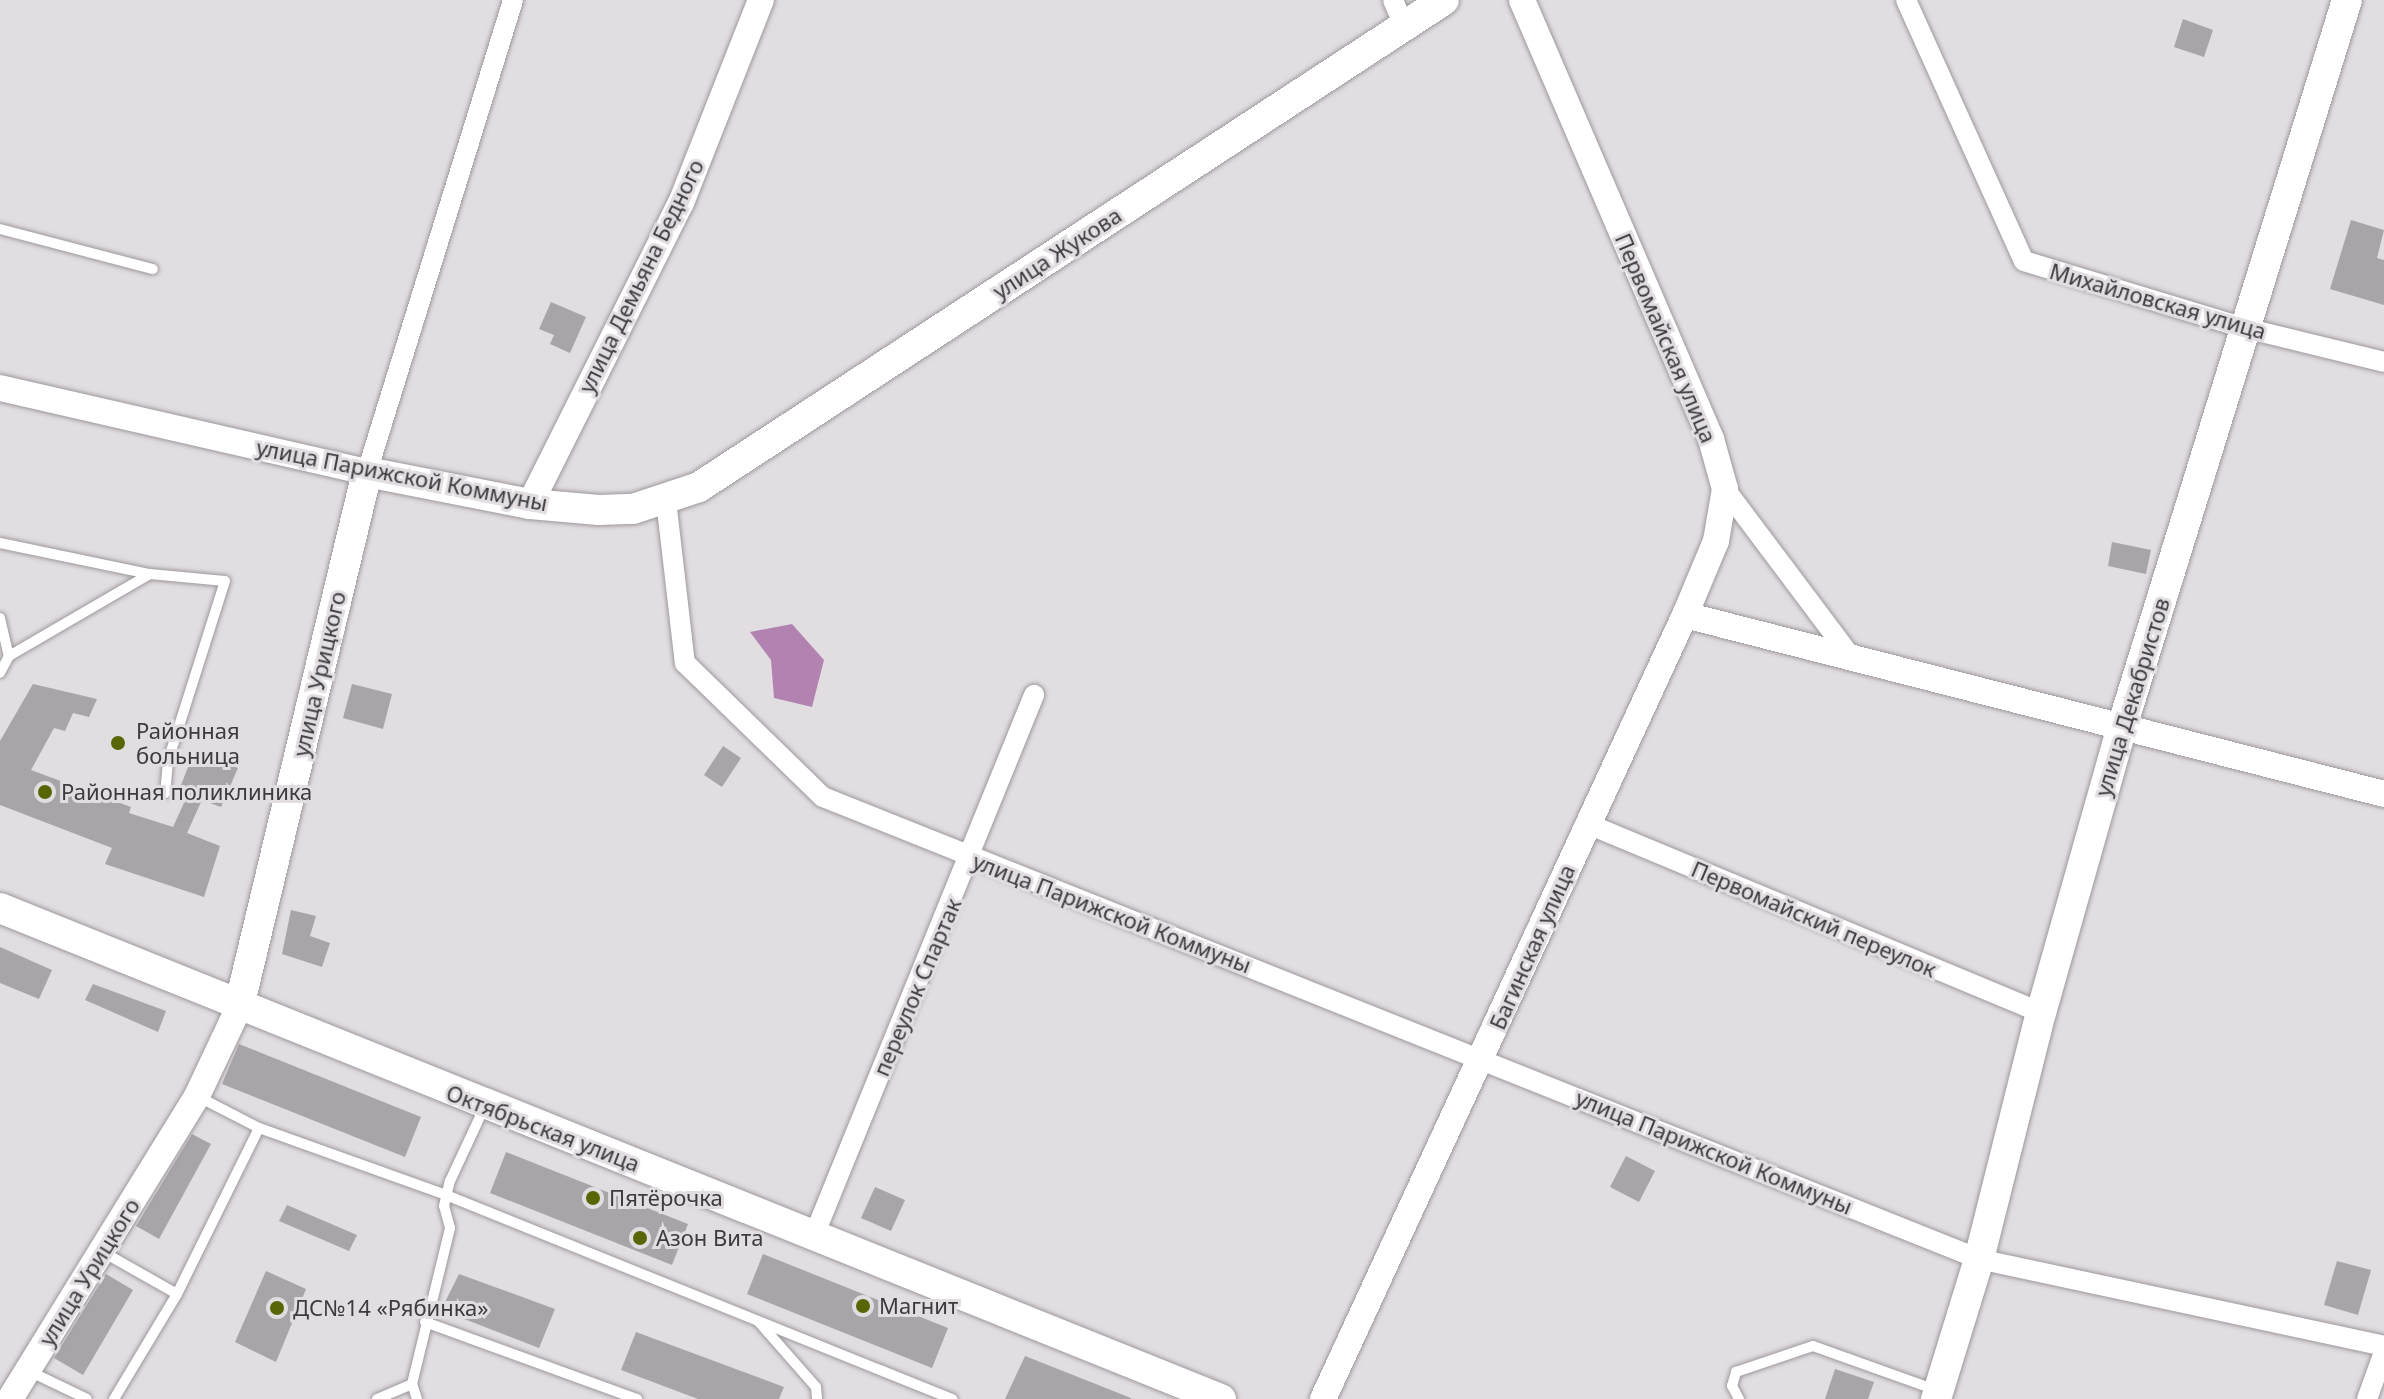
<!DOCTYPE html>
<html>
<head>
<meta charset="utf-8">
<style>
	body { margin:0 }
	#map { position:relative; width:2384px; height:1399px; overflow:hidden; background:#e1dde1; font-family:"Noto Sans",sans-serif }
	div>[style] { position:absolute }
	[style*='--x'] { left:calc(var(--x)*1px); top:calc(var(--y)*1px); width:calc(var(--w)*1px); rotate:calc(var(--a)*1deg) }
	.water>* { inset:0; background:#b283b1 }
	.building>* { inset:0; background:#a8a4a8 }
	.roads { filter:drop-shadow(0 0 2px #9d989c) drop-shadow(0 0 2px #9d989c) }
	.service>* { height:10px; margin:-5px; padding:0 5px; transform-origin:5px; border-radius:5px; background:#fff }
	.minor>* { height:20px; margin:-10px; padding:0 10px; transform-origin:10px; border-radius:10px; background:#fff }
	.tertiary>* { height:26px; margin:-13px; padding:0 13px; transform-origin:13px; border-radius:13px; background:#fff }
	.secondary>* { height:30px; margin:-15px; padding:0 15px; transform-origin:15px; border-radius:15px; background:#fff }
	.dots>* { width:22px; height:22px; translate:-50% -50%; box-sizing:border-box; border:4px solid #e1dde1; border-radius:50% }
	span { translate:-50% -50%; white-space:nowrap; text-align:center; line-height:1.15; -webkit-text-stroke:6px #e1dde1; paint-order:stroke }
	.street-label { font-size:22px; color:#3d3b3d }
	.poi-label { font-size:22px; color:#3d3b3d }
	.left { translate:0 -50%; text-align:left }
</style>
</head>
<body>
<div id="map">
	<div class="water">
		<div style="clip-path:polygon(792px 624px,824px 660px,812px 707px,774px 698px,771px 660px,750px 632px)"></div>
	</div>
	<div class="building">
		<div style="clip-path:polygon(2183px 19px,2213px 30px,2204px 57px,2174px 47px)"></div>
		<div style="clip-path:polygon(2351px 220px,2384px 230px,2377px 258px,2384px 260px,2384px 305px,2330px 289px)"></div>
		<div style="clip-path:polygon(551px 302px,586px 317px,570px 353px,550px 344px,554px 335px,539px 329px)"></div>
		<div style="clip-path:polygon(2112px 542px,2151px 550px,2146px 574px,2108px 566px)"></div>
		<div style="clip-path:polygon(33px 684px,97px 699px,89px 717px,73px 713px,65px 731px,54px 728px,31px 770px,131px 807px,129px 813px,173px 827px,188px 794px,179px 790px,194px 752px,238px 768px,221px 807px,202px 800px,187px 833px,220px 846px,204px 897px,105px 864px,112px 848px,0 805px,0 741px)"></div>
		<div style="clip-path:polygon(352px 684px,392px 694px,383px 729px,343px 718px)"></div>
		<div style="clip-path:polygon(723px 746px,741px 758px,722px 787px,704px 775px)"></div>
		<div style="clip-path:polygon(291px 910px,316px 916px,310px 936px,330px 943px,322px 967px,282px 954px)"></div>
		<div style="clip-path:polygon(0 947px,52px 970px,39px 999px,0 983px)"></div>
		<div style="clip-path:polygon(93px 984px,166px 1011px,158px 1032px,85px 1000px)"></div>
		<div style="clip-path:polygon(239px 1044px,421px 1117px,405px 1157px,222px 1084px)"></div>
		<div style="clip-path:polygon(192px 1134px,211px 1144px,159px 1239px,136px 1226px)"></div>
		<div style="clip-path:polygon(506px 1152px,688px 1224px,672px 1265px,490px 1193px)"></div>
		<div style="clip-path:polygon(1626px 1156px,1655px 1171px,1639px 1202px,1610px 1187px)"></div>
		<div style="clip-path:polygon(875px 1187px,905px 1200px,891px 1231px,861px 1218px)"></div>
		<div style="clip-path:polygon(287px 1205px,357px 1235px,349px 1251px,279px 1221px)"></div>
		<div style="clip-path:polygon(763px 1254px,948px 1328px,932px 1368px,747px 1294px)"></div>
		<div style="clip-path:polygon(2337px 1261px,2371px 1270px,2358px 1315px,2324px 1305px)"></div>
		<div style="clip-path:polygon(266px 1271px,306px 1289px,276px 1362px,235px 1342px)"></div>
		<div style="clip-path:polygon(106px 1274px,133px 1290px,83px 1375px,54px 1358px)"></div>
		<div style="clip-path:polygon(459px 1274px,555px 1309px,539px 1348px,441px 1310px)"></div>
		<div style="clip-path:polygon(636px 1332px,784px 1387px,779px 1399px,698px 1399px,621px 1370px)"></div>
		<div style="clip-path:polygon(1025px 1356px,1131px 1398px,1131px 1399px,1005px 1399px)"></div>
		<div style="clip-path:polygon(1835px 1369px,1874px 1382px,1868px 1399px,1825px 1399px)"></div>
	</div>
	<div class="roads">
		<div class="service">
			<div style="--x:0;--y:229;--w:158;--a:14.7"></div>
			<div style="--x:0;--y:543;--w:153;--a:11.7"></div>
			<div style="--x:150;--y:574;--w:75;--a:5.3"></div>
			<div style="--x:225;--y:581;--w:189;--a:107.6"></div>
			<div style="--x:168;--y:761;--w:32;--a:95"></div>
			<div style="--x:0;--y:618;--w:39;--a:77"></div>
			<div style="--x:9;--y:656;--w:19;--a:118"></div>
			<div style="--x:9;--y:656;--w:163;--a:-30.2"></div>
			<div style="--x:197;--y:1096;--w:70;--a:27.3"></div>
			<div style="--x:259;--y:1128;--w:199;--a:19.7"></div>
			<div style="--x:446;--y:1195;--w:546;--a:21.96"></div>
			<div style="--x:103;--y:1252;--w:85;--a:29.6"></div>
			<div style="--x:758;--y:1321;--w:88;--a:48.7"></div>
			<div style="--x:816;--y:1387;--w:12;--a:85"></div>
			<div style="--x:425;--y:1322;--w:226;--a:20"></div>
			<div style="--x:29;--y:1371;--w:64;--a:25.8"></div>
			<div style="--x:114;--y:1399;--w:122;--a:-59"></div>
			<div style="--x:177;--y:1294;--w:185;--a:-63.7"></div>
			<div style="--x:377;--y:1399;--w:38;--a:-23"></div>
			<div style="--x:417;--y:1399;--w:16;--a:-108"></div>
			<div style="--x:412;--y:1384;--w:161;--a:-76.3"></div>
			<div style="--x:450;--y:1228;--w:23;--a:-105"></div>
			<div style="--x:444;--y:1206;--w:26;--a:-77"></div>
			<div style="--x:450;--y:1181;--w:83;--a:-65"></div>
			<div style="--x:1739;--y:1399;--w:15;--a:-118"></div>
			<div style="--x:1732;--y:1386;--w:15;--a:-74"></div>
			<div style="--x:1736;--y:1372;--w:81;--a:-18.7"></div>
			<div style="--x:1813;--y:1346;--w:131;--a:19.7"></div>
		</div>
		<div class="minor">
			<div style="--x:1393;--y:0;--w:26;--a:67"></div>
			<div style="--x:1906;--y:0;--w:286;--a:65.7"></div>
			<div style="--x:2024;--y:261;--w:231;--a:16.9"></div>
			<div style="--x:2245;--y:328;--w:143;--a:13.7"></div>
			<div style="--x:367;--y:472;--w:494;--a:-72.8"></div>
			<div style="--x:1725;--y:489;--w:205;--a:53.1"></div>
			<div style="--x:666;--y:500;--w:164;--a:83.4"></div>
			<div style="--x:685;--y:663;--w:192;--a:44.2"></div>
			<div style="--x:823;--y:797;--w:1245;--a:21.78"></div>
			<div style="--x:1979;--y:1259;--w:414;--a:12.1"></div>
			<div style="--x:1588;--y:824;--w:491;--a:22.6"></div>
			<div style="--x:815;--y:1233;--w:581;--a:-67.85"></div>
			<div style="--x:2367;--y:1399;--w:50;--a:-70.1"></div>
		</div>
		<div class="tertiary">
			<div style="--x:0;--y:388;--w:376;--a:12.9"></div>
			<div style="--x:530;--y:504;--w:337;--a:-63.4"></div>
			<div style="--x:681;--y:203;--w:218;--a:-68.5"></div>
			<div style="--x:1685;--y:615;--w:722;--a:14.36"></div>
			<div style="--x:10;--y:1399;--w:356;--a:-58.3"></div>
			<div style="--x:197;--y:1096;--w:98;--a:-64.7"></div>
			<div style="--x:1323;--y:1399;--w:864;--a:-65.22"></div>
			<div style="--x:1685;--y:615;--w:80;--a:-67.3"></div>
			<div style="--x:1716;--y:541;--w:53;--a:-80.2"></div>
			<div style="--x:1725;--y:489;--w:52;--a:-105.6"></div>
			<div style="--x:1711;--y:439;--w:478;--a:-113.3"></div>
		</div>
		<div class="secondary">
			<div style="--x:0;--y:908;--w:1316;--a:21.91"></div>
			<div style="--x:239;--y:1007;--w:550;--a:-76.54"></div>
			<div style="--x:367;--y:472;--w:166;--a:11.1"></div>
			<div style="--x:530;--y:504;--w:69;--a:5"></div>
			<div style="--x:599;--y:510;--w:34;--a:-2"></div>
			<div style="--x:633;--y:509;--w:70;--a:-18.4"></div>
			<div style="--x:699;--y:487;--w:890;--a:-33.17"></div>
			<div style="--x:1936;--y:1399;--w:146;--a:-72.9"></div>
			<div style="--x:1979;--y:1259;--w:254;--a:-75.9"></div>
			<div style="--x:2041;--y:1013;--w:294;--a:-74.2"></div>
			<div style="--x:2121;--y:730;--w:764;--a:-72.8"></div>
		</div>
	</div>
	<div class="dots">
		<div style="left:118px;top:743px;background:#5a6506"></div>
		<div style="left:45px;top:792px;background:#5a6506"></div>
		<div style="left:593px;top:1198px;background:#5a6506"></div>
		<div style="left:640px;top:1238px;background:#5a6506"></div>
		<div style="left:863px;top:1306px;background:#5a6506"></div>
		<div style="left:277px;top:1308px;background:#5a6506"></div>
	</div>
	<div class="street-label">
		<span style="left:1057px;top:253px;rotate:-33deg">улица Жукова</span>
		<span style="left:641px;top:276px;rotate:-64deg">улица Демьяна Бедного</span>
		<span style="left:2158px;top:301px;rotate:16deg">Михайловская улица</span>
		<span style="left:1666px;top:338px;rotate:67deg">Первомайская улица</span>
		<span style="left:402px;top:475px;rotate:11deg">улица Парижской Коммуны</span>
		<span style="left:319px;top:674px;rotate:-77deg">улица Урицкого</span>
		<span style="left:2132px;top:697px;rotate:-73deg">улица Декабристов</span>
		<span style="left:1112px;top:913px;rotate:21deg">улица Парижской Коммуны</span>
		<span style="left:1814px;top:919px;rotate:23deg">Первомайский переулок</span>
		<span style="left:1532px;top:947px;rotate:-66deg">Багинская улица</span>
		<span style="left:917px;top:987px;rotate:-67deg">переулок Спартак</span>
		<span style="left:543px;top:1128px;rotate:21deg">Октябрьская улица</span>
		<span style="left:1714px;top:1152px;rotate:22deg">улица Парижской Коммуны</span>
		<span style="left:89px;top:1272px;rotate:-58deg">улица Урицкого</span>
	</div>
	<div class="poi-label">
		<span class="left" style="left:136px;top:743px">Районная<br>больница</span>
		<span class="left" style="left:61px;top:792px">Районная поликлиника</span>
		<span class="left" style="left:609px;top:1198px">Пятёрочка</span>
		<span class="left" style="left:656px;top:1238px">Азон Вита</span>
		<span class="left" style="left:879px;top:1306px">Магнит</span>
		<span class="left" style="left:293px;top:1308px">ДС№14 «Рябинка»</span>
	</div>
</div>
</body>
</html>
